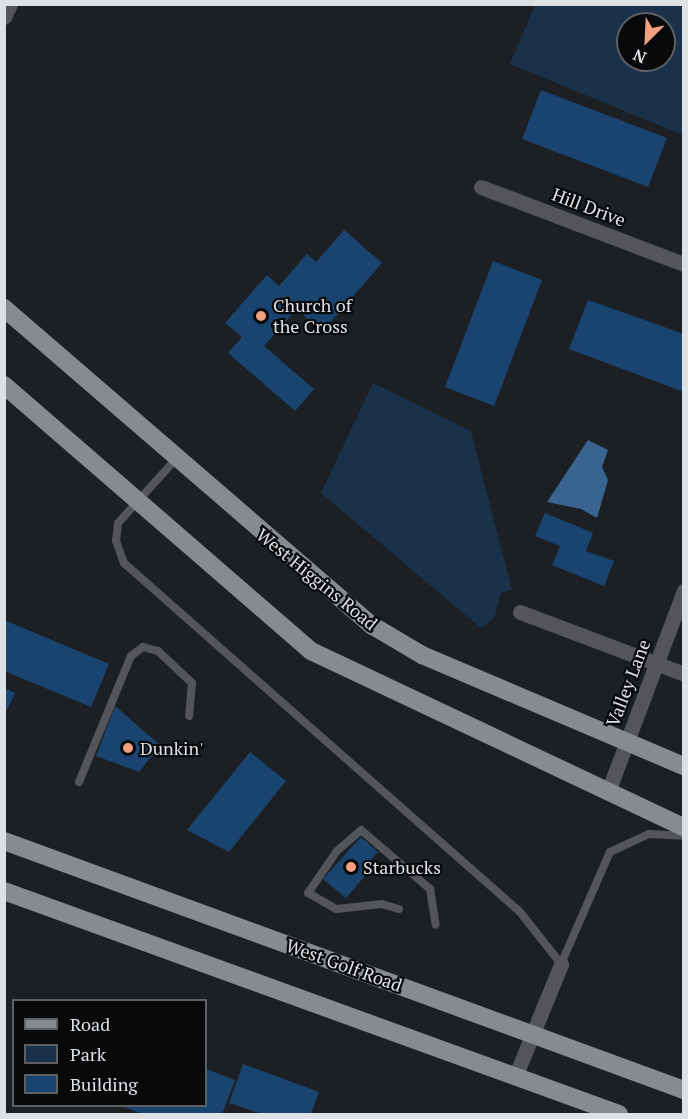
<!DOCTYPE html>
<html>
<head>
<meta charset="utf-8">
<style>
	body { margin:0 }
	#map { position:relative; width:688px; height:1119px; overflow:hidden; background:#1c2024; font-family:"PT Serif",serif }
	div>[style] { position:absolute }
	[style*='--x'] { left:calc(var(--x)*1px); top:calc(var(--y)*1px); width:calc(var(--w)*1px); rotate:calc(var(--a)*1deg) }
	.green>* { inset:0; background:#1a314a }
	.water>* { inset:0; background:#396492 }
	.building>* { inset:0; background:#1a4470 }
	.lane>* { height:8px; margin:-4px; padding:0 4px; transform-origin:4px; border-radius:4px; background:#535558 }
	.street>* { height:15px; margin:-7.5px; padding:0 7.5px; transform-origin:7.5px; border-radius:7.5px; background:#535558 }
	.primary>* { height:18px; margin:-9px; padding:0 9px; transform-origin:9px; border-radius:9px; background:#878b90 }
	.dots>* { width:16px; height:16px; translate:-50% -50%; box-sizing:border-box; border:3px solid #08090b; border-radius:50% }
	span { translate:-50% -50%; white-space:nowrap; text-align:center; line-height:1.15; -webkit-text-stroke:4.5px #08090b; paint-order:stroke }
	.street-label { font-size:18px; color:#dee1e4 }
	.poi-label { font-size:18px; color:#dee1e4 }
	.left { translate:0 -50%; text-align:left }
	.frame { position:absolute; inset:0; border:6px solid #dee1e4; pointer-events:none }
	.legend { position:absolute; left:12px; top:999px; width:195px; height:108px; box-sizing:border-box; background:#08090b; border:2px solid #5e5f62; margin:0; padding:8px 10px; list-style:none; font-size:18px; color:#dee1e4 }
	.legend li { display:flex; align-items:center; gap:12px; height:30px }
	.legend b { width:30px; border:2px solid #5e5f62 }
	.north { position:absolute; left:616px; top:12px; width:60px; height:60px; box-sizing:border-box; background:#08090b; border:2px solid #5e5f62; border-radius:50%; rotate:204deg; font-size:16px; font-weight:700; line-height:24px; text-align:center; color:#dee1e4 }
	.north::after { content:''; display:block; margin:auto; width:21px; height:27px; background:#f2a080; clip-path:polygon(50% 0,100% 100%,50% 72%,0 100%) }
</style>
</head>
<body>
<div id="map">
	<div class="green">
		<div style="clip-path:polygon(evenodd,535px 5px,683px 5px,683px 135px,510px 64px,535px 5px,628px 24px,664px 24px,664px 60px,628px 60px,628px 24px)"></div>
		<div style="clip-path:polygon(373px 383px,471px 431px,512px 590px,501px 593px,494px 618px,481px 628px,321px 493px)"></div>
	</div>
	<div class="water">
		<div style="clip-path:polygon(588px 440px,608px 450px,602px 467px,608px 480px,597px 518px,581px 509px,547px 502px)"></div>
	</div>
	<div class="building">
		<div style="clip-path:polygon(541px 90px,667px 138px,648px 187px,522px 139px)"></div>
		<div style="clip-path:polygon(344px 230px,382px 263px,322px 332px,297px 309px,264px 346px,314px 389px,295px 411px,228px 353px,242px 337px,225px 323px,267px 275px,279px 286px,307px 254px,316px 262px)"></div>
		<div style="clip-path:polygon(493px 261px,542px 280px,494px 406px,445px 387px)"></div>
		<div style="clip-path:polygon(588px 300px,684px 334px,684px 392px,569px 349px)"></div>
		<div style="clip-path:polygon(545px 513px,593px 533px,586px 551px,614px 561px,604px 586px,552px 565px,560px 546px,535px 536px)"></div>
		<div style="clip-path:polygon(4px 620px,109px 664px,91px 707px,4px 671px)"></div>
		<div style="clip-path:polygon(4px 688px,15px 693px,4px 716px)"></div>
		<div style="clip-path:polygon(115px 706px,160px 745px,139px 772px,96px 756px)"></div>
		<div style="clip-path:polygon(250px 752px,286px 781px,229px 852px,187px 830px)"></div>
		<div style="clip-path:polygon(361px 837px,378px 852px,366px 865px,371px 869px,346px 898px,323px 879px)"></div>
		<div style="clip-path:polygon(243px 1064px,319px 1092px,311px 1114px,262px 1114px,229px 1103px)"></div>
		<div style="clip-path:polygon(206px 1069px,235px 1080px,222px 1114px,143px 1114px,121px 1106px,206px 1106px)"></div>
	</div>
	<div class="lane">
		<div style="--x:175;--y:460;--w:85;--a:132.1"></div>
		<div style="--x:118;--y:523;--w:18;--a:96"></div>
		<div style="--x:116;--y:541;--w:23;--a:70"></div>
		<div style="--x:124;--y:563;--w:528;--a:41.39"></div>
		<div style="--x:520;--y:912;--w:66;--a:51.7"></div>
		<div style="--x:561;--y:964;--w:122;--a:-66.4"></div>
		<div style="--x:610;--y:852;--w:43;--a:-24.8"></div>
		<div style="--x:649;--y:834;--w:35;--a:3"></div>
		<div style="--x:79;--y:782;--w:136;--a:-67.6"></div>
		<div style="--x:131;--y:656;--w:15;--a:-37"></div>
		<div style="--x:143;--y:647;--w:16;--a:15"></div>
		<div style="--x:158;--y:651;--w:47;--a:43.3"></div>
		<div style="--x:192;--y:683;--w:33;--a:95"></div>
		<div style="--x:399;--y:909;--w:18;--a:-164"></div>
		<div style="--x:382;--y:904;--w:46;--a:173.8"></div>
		<div style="--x:336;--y:909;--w:32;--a:-150"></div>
		<div style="--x:308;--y:893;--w:51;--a:-55.4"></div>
		<div style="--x:337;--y:851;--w:32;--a:-41"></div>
		<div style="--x:361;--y:830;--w:91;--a:40.5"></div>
		<div style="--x:430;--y:889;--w:36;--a:81"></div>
	</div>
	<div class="street">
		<div style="--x:4;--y:17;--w:14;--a:-65"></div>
		<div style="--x:481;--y:187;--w:217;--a:20.8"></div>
		<div style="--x:520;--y:612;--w:175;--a:20.7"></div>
		<div style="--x:609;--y:789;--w:212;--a:-69.3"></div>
		<div style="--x:515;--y:1077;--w:122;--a:-67.8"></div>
	</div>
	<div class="primary">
		<div style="--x:4;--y:308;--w:487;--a:40.8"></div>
		<div style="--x:373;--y:626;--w:57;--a:30.6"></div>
		<div style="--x:422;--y:655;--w:285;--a:23"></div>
		<div style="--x:4;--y:385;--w:406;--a:40.9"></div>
		<div style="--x:311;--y:651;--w:412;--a:25.3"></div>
		<div style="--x:4;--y:841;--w:724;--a:20.11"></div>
		<div style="--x:4;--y:891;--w:654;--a:19.93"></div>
	</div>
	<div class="dots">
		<div style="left:261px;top:316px;background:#f2a080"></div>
		<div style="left:128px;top:748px;background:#f2a080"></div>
		<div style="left:351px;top:867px;background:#f2a080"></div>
	</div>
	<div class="street-label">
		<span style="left:589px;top:207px;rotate:21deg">Hill Drive</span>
		<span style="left:317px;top:579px;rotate:39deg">West Higgins Road</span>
		<span style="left:628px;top:683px;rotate:-69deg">Valley Lane</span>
		<span style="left:344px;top:965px;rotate:20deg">West Golf Road</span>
	</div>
	<div class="poi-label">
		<span class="left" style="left:273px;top:316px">Church of<br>the Cross</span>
		<span class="left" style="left:140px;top:748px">Dunkin'</span>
		<span class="left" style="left:363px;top:867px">Starbucks</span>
	</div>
	<div class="frame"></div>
	<ul class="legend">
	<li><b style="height:8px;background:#878b90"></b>Road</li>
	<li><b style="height:16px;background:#1a314a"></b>Park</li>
	<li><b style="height:16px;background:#1a4470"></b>Building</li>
	</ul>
	<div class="north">N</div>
</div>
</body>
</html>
